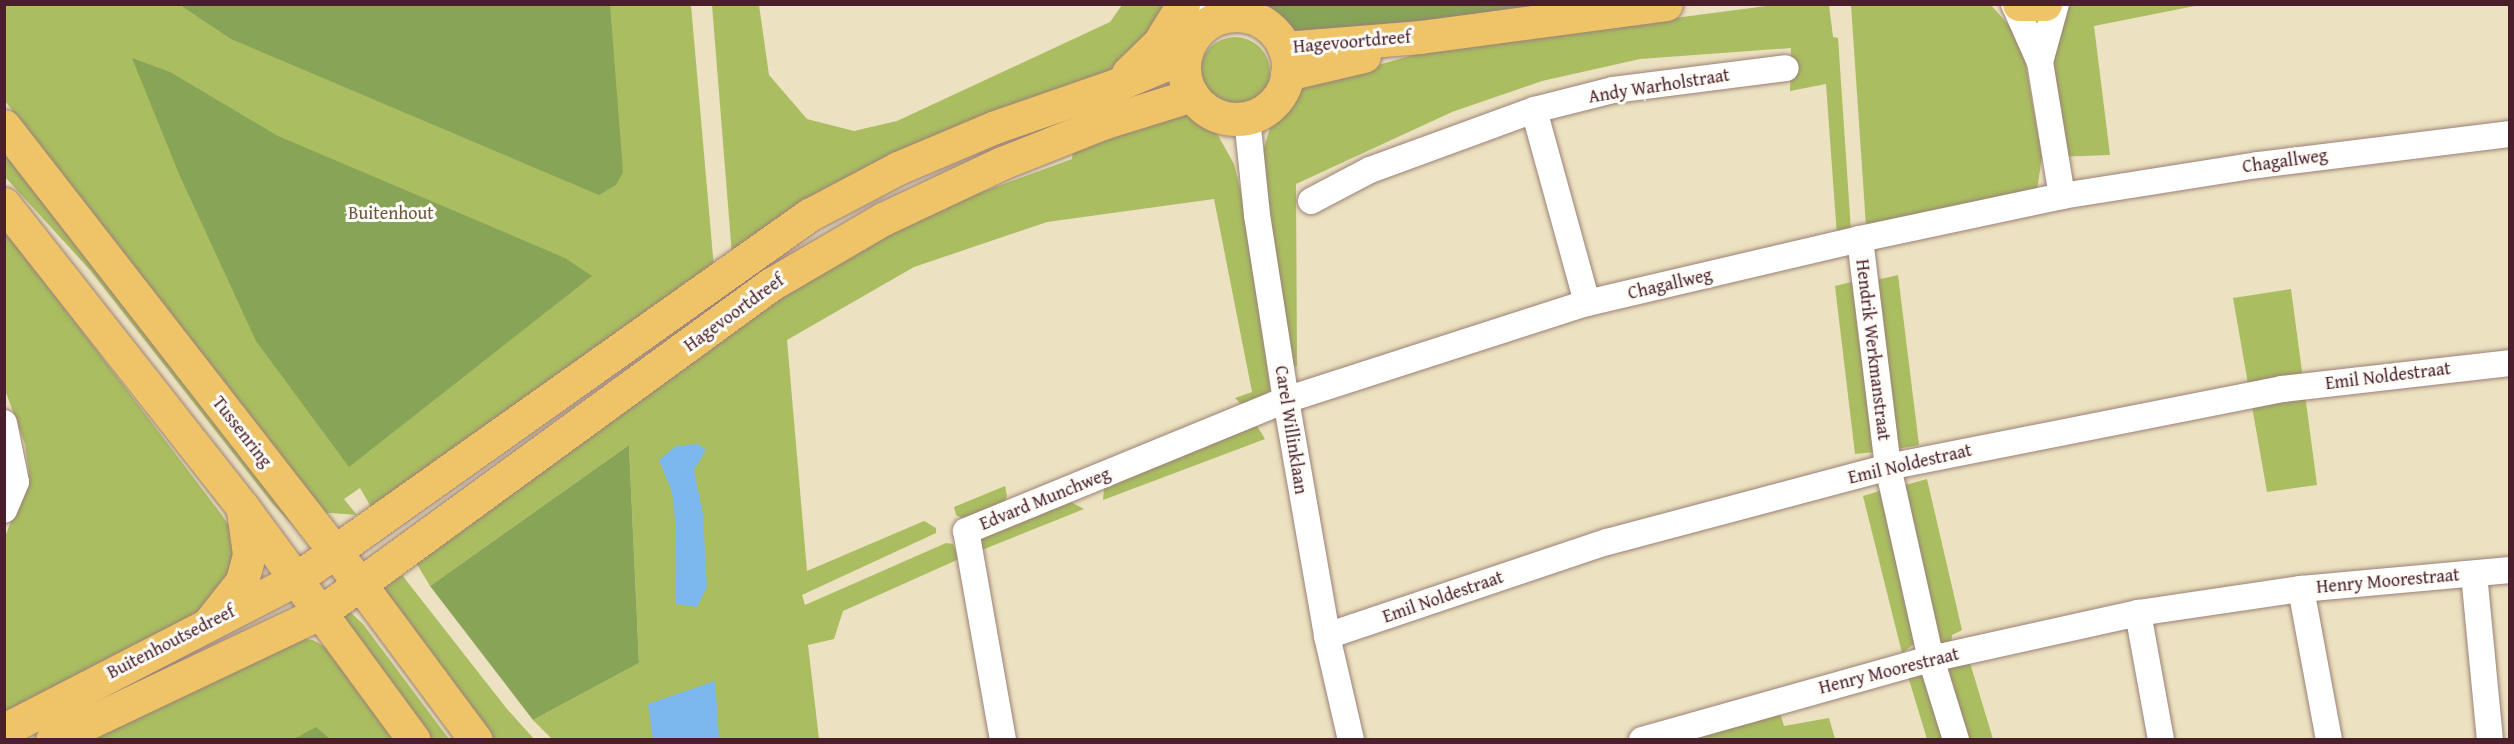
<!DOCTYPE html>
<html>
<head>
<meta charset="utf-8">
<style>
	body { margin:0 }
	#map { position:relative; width:2514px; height:744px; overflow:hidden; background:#ece1c0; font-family:"Gentium Book Plus",serif }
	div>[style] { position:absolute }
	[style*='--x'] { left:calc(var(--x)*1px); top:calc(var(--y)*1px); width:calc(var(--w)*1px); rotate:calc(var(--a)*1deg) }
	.green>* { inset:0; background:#aabd61 }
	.round { border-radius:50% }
	.forest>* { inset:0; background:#87a457 }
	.water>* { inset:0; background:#7cb7ed }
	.roads { filter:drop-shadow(0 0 2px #9b8076) drop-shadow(0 0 2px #9b8076) }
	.minor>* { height:26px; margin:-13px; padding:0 13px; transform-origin:13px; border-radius:13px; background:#fff }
	.major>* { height:33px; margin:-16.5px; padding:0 16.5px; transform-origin:16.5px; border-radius:16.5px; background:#efc469 }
	.major>.ring { margin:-16.5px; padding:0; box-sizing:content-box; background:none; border:33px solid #efc469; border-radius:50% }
	.highway>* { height:33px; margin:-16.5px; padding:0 16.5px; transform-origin:16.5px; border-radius:16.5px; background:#efc469 }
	span { translate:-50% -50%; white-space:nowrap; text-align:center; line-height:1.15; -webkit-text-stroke:6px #fdfcf7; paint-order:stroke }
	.street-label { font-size:18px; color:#4a1f2b }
	.park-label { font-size:18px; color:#6c563e }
	.frame { position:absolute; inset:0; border:6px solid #4a1f2b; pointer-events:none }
</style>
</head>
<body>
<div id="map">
	<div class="green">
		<div style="clip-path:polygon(1990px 4px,2021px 39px,2042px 157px,2037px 190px,1866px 226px,1851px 5px)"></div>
		<div style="clip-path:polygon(4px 5px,691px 5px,714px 268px,371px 507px,360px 488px,344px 499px,357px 515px,317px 512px,5px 101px)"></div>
		<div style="clip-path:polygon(712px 5px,759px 5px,769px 75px,807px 119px,854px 131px,897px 121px,1110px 22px,1122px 5px,1175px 5px,1122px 68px,732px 255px)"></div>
		<div style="clip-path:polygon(1774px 5px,1829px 5px,1833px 37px,1838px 38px,1851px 231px,1837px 236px,1826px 84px,1790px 91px,1791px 48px,1640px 59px,1542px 81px,1452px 112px,1296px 184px,1297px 366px,1288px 369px,1263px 151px,1271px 125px,1300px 87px,1431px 50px)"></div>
		<div style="clip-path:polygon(2069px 5px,2200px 5px,2094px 26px,2110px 155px,2056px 157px,2050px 55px)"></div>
		<div class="round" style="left:1200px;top:37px;width:70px;height:70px"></div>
		<div style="clip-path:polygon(1188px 113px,1215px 130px,1234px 164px,1248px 220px,1270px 388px,1266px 399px,1246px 409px,1235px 398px,1252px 392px,1214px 199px,1047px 222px,914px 267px,787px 340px,807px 571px,924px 521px,936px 528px,936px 533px,802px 595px,805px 605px,946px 543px,953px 544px,959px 559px,843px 611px,834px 639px,808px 645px,819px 739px,552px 739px,533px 720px,639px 663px,629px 445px,430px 586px,415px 561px,758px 300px,916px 210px,976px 194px,1072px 159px,1073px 150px,1088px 137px)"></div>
		<div style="clip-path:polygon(5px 142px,320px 555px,272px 503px,90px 270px,5px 177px)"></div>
		<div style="clip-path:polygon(4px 223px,19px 248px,222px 515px,237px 539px,239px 561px,215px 605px,5px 712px,5px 537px,29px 473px,25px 444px,5px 390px)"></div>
		<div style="clip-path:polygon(1898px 275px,1919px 445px,1897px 449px,1872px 281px)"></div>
		<div style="clip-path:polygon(1855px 281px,1875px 452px,1855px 454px,1835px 286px)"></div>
		<div style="clip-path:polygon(2291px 289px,2317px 485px,2267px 492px,2233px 298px)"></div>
		<div style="clip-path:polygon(1257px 426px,1265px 439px,1103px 500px,1104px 489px,1110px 482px)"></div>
		<div style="clip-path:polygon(1927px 479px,1962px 630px,1952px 635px,1951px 645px,1940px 645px,1902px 486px)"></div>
		<div style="clip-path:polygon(1005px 486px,1007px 496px,1002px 507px,967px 521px,956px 515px,954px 507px)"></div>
		<div style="clip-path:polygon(1883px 490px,1917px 642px,1902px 653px,1863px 496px)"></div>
		<div style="clip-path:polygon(1067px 500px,1084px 509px,977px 552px,983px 535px)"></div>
		<div style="clip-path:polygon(402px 575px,507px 709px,534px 739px,493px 739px,381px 590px)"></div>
		<div style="clip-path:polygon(346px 608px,363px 624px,449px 739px,430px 739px,344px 626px,342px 610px)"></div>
		<div style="clip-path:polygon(292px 637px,313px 640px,329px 649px,395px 740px,82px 740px)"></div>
		<div style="clip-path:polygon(1970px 663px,1993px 739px,1966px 739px,1947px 678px,1950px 667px)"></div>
		<div style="clip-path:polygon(1907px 673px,1927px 676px,1944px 739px,1927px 739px)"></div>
		<div style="clip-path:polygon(1778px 707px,1784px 726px,1829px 718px,1835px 739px,1674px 740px)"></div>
	</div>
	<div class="forest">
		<div style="clip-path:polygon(180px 5px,610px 5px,623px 172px,616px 185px,599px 195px,231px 39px)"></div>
		<div style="clip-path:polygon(1246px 5px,1585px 5px,1288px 33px)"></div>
		<div style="clip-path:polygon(132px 58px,170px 72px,278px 136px,565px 258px,592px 276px,349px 467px,256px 341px,179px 174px)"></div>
		<div style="clip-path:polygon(629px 445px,639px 663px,533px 720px,430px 586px)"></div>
		<div style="clip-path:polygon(316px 727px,330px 739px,293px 739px,298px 737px)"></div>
	</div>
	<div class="water">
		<div style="clip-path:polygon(698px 444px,706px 450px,694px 470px,703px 515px,707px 587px,697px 607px,676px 604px,675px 519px,672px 492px,659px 460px,676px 446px)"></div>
		<div style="clip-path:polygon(715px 681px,719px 739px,653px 739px,648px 704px)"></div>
	</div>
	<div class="roads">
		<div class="minor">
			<div style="--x:1237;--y:4;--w:11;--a:75"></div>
			<div style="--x:2014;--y:4;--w:64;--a:65.9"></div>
			<div style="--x:2040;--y:62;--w:136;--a:80.7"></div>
			<div style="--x:1209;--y:22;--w:18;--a:-90"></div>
			<div style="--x:2040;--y:62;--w:60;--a:-74.6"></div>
			<div style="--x:1534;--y:110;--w:200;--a:74.6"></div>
			<div style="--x:1247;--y:118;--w:98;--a:84.1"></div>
			<div style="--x:1257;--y:215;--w:187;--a:81.1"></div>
			<div style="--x:1286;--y:400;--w:240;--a:80.1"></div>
			<div style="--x:1327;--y:636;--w:107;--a:77"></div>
			<div style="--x:1311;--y:201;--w:67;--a:-27.7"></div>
			<div style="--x:1370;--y:170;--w:175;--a:-20.1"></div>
			<div style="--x:1534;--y:110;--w:81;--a:-14.2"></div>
			<div style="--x:1613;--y:90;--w:174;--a:-7.2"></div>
			<div style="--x:1860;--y:239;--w:230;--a:83"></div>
			<div style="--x:1888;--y:467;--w:197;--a:77.4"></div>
			<div style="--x:1931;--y:659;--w:85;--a:72.8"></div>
			<div style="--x:4;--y:423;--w:60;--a:78.5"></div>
			<div style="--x:16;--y:482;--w:30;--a:113"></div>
			<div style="--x:2474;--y:574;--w:167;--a:84.5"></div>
			<div style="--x:2301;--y:589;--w:154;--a:79.5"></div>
			<div style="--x:2138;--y:613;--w:129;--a:79.7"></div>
			<div style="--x:1327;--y:636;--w:295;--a:-18.6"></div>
			<div style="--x:1607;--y:542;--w:291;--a:-14.9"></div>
			<div style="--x:1888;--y:467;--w:402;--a:-11.2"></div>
			<div style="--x:2282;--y:389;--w:229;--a:-6.5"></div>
			<div style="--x:1003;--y:740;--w:212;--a:-100"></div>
			<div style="--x:966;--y:531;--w:346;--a:-22.3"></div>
			<div style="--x:1286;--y:400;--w:316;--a:-17.9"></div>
			<div style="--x:1587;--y:303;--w:280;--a:-13.2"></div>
			<div style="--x:1860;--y:239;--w:207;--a:-12"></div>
			<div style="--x:2062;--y:196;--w:198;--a:-9"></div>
			<div style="--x:2258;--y:165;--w:254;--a:-7"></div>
			<div style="--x:1642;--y:740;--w:300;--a:-15.7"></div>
			<div style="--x:1931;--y:659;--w:212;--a:-12.5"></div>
			<div style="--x:2138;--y:613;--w:165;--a:-8.4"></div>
			<div style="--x:2301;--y:589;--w:210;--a:-5.2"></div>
		</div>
		<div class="major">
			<div style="--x:2019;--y:4;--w:26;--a:0"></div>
			<div class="ring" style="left:1184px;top:15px;width:71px;height:71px"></div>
			<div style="--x:1284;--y:48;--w:136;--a:-4.6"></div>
			<div style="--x:1420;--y:37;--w:248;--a:-7.6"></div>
			<div style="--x:1128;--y:73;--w:43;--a:-44.1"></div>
			<div style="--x:1159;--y:43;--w:46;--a:-58.4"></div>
			<div style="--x:1287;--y:74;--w:79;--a:-13.2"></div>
			<div style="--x:4;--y:730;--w:329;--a:-27.3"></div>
			<div style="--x:296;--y:579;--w:629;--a:-35.36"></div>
			<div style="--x:809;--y:215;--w:101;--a:-27.8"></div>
			<div style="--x:898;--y:168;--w:105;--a:-22.9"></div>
			<div style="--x:995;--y:127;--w:128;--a:-19.1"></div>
			<div style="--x:1116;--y:85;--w:75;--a:-22.8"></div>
			<div style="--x:52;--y:740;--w:297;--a:-25.4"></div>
			<div style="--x:320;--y:613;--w:557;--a:-36.09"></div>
			<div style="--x:770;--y:285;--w:131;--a:-30.3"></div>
			<div style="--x:883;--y:219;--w:132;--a:-25.2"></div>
			<div style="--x:1002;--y:163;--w:111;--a:-21.7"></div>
			<div style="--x:1105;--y:122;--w:91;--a:-17.2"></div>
		</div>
		<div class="highway">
			<div style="--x:4;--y:126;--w:580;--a:52.14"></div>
			<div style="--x:360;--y:584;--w:194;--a:53.4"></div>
			<div style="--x:4;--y:204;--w:385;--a:51.8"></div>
			<div style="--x:242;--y:506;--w:290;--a:53.7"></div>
			<div style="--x:209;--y:623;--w:53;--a:-51.8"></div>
			<div style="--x:242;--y:581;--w:28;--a:-75"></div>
			<div style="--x:249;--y:554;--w:43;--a:-97.9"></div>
		</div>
	</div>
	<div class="street-label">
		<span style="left:1352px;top:42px;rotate:-5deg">Hagevoortdreef</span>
		<span style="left:1659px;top:86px;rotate:-9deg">Andy Warholstraat</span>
		<span style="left:2285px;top:161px;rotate:-8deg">Chagallweg</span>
		<span style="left:1670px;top:284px;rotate:-13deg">Chagallweg</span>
		<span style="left:734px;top:313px;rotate:-36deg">Hagevoortdreef</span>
		<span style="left:1873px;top:350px;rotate:83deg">Hendrik Werkmanstraat</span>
		<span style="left:2388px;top:376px;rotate:-7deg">Emil Noldestraat</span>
		<span style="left:1291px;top:430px;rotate:81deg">Carel Willinklaan</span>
		<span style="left:242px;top:432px;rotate:52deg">Tussenring</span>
		<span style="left:1910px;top:464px;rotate:-13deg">Emil Noldestraat</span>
		<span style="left:1045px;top:499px;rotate:-22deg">Edvard Munchweg</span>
		<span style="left:2388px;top:581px;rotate:-5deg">Henry Moorestraat</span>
		<span style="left:1443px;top:597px;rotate:-19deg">Emil Noldestraat</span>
		<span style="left:171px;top:642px;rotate:-27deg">Buitenhoutsedreef</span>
		<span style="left:1889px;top:671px;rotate:-14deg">Henry Moorestraat</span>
	</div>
	<div class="park-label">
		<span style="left:391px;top:213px">Buitenhout</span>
	</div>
	<div class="frame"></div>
</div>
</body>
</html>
